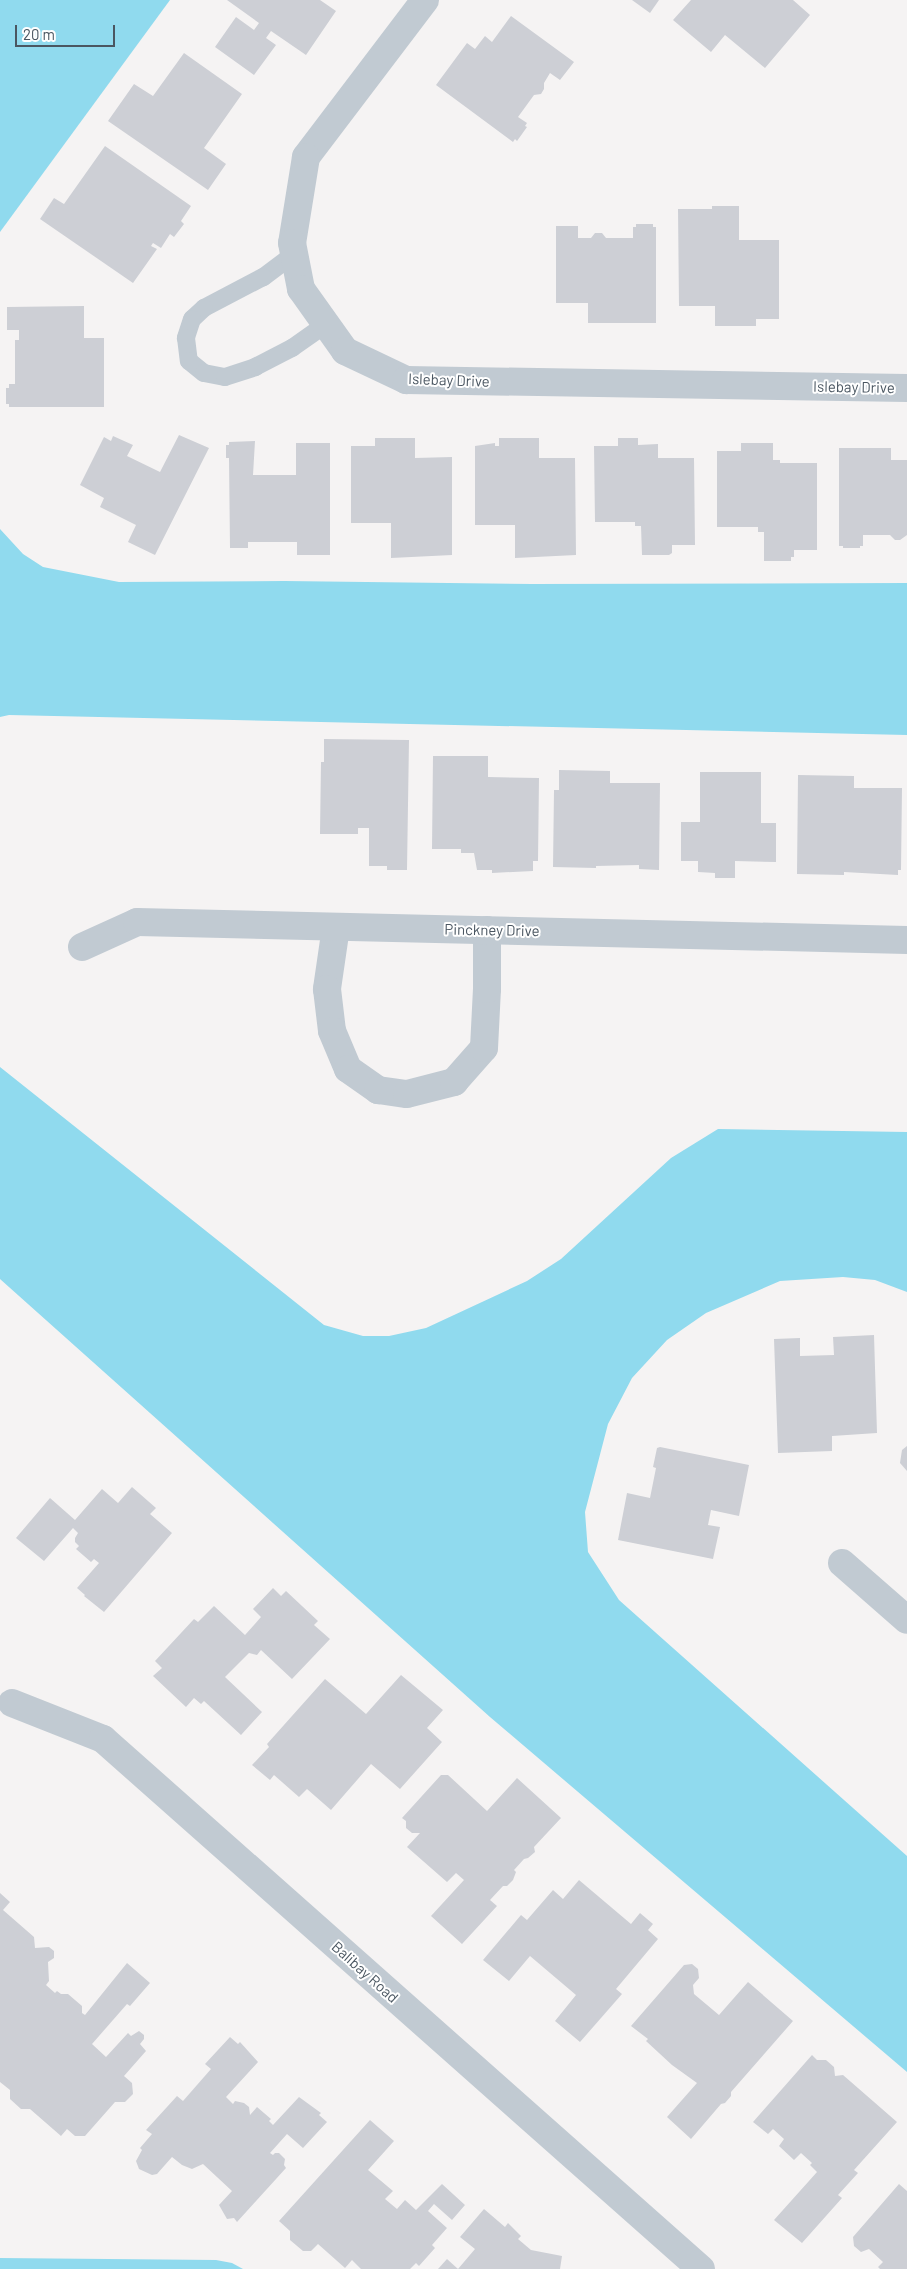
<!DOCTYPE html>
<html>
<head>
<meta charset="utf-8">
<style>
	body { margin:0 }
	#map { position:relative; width:907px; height:2269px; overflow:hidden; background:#f5f3f3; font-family:Barlow,sans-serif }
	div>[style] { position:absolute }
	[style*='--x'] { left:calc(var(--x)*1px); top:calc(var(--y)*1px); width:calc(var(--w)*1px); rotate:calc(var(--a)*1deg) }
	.water>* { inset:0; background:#90daee }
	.building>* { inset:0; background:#cdcfd5 }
	.lane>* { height:18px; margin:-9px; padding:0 9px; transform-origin:9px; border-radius:9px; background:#c1cad2 }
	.street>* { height:28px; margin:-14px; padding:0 14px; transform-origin:14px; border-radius:14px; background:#c1cad2 }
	span { translate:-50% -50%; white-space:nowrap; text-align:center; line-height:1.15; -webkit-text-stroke:4px #fff; paint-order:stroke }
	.street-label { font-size:15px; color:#4a5661 }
	.scale { position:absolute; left:15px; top:25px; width:100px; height:22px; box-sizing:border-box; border:2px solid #4a5661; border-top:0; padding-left:6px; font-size:15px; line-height:18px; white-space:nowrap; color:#4a5661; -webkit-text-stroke:4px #fff; paint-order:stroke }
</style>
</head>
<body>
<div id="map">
	<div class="water">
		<div style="clip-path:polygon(0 0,170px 0,0 232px)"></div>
		<div style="clip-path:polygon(0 529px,23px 554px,43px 567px,119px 582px,284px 581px,532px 584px,907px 583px,907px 735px,9px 715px,0 717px)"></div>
		<div style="clip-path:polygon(0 1067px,324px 1325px,363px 1336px,389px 1336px,426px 1328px,527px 1281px,561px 1259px,671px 1158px,718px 1129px,907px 1132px,907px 1292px,875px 1280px,843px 1277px,780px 1281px,706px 1313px,667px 1340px,632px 1378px,608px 1424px,585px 1512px,588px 1552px,619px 1600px,907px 1856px,907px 2072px,490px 1717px,0 1279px)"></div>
		<div style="clip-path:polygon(0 2258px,216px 2260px,232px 2263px,243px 2269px,0 2269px)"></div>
	</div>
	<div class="building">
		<div style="clip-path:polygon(227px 0,320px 0,336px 11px,306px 55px,271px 31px,266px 38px,276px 45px,254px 75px,215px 47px,236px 17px,254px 30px,259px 23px)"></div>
		<div style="clip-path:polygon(632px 0,659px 0,650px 13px)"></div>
		<div style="clip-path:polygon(691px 0,793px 0,810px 15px,765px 68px,725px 35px,711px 52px,673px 20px)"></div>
		<div style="clip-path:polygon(511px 16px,574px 62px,560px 80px,550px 73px,544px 83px,544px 89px,541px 94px,534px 95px,518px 117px,527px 123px,525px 126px,527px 127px,517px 141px,515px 139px,513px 142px,436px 85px,467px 43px,475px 49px,485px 36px,492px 42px)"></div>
		<div style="clip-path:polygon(184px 53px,242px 94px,204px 148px,226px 164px,208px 190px,108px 121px,134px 84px,153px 96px)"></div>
		<div style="clip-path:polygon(105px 146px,191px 206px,181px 221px,184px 224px,174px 237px,170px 234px,161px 248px,153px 243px,151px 246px,157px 249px,133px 283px,40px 219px,54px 198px,64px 204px)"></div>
		<div style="clip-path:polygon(712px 206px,739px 206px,739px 240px,779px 240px,779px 319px,756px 319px,756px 326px,715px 326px,715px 306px,679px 306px,678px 209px,712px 209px)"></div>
		<div style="clip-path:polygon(636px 224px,653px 224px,653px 227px,656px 227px,656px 323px,588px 323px,588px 303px,556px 303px,556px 226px,578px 226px,578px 238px,591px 238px,595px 233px,602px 233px,606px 238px,633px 238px,633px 227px,636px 227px)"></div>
		<div style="clip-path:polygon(84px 306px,84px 338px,104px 338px,104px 407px,9px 407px,9px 404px,6px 404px,6px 388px,9px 388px,9px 384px,15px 384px,15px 340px,19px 340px,19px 330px,7px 330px,7px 307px)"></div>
		<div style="clip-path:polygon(179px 435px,209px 448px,155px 555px,128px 542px,136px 525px,100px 507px,104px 498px,80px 485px,104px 437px,111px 441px,113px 436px,133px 445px,127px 456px,160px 472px)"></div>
		<div style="clip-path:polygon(375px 438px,415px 438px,415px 458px,452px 457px,452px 555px,391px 558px,391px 523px,351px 523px,351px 446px,375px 446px)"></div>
		<div style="clip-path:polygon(499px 438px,539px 438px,539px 458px,575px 458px,576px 555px,515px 558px,515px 525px,475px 525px,475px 446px,495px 443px,495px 446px,499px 446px)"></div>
		<div style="clip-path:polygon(618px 438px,638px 438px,638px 445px,658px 444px,658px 458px,694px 458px,695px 545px,672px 545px,672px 553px,669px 555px,642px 555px,641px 526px,635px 526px,635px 522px,595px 522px,594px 446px,618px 446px)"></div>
		<div style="clip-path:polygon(255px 441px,253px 475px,296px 475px,296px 443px,330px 443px,330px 555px,297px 555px,297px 542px,248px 542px,248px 548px,230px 548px,229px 458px,226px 458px,226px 445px,229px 445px,229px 442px)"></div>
		<div style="clip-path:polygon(741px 443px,773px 443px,773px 460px,780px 460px,780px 463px,817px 463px,817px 550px,794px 550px,794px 557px,791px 557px,791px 561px,764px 561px,764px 532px,758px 532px,758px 527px,717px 527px,717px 451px,741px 451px)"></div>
		<div style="clip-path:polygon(839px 448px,891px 448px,891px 460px,907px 460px,907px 535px,900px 540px,895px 540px,890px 535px,863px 535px,863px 546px,860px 546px,860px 548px,843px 548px,843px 546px,839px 546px)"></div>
		<div style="clip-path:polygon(324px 739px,409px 740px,407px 870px,387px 870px,387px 866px,369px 866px,369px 828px,358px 828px,358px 834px,320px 834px,321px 762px,324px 762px)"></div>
		<div style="clip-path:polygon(433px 756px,488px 756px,488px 777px,539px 778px,538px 861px,533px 861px,533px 871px,492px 873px,492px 870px,477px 870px,474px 853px,461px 853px,461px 849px,432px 849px)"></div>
		<div style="clip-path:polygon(559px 770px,610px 771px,610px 783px,660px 783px,659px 870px,639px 869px,639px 865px,596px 866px,596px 868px,553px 867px,554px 790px,559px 790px)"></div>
		<div style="clip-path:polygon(700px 772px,761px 772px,761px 823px,776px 823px,776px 862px,735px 861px,735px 878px,715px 878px,715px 873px,698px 872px,698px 861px,681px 861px,681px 822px,700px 822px)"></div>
		<div style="clip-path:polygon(798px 775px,854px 776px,854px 788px,902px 788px,901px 870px,898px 870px,898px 875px,844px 872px,844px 875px,797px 874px)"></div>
		<div style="clip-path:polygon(874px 1335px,877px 1433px,832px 1436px,832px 1451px,778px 1453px,774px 1339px,800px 1338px,800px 1356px,834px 1355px,833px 1337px)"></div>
		<div style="clip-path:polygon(907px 1446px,907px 1471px,900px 1463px,902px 1450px)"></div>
		<div style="clip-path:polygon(660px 1447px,749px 1465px,739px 1516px,711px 1510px,708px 1525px,720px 1527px,713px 1559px,618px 1540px,627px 1493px,650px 1498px,656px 1468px,653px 1467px,657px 1448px)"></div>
		<div style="clip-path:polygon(132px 1487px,156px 1508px,150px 1514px,172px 1533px,104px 1612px,84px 1596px,85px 1595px,77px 1588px,99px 1563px,94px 1559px,91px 1562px,76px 1549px,79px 1546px,75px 1542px,75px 1538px,78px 1533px,73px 1528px,44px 1561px,16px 1538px,50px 1498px,75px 1520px,102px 1489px,118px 1503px)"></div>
		<div style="clip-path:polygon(273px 1588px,281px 1596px,286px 1591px,318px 1621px,314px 1625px,330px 1639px,292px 1679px,261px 1650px,257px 1655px,249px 1653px,225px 1677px,262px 1712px,241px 1735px,204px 1701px,201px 1704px,194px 1698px,186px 1707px,153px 1676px,162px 1668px,155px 1661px,194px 1619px,198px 1622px,214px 1606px,245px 1635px,261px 1617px,253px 1609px)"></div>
		<div style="clip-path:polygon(401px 1675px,443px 1710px,427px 1728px,442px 1742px,400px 1789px,371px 1764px,331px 1810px,307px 1789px,299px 1797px,274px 1775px,270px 1780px,252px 1765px,269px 1747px,267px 1744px,325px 1679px,366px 1714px)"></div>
		<div style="clip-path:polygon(441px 1775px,448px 1775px,487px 1811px,517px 1778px,561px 1818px,534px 1847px,535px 1852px,528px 1858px,524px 1859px,514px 1870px,516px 1872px,513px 1880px,507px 1886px,503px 1886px,490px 1900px,497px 1906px,462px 1944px,431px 1916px,464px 1880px,456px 1873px,447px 1882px,407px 1847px,420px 1833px,412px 1833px,406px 1828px,406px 1821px,402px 1818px)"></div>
		<div style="clip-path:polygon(579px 1880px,631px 1924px,640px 1913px,653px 1924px,648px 1930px,658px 1939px,616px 1989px,622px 1994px,580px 2042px,555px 2021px,576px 1995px,530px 1956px,509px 1981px,483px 1960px,521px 1915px,527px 1920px,553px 1890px,563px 1899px)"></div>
		<div style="clip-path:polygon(0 1893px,10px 1902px,3px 1910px,34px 1937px,35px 1948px,49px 1947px,54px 1951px,54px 1958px,48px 1962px,49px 1981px,46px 1985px,55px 1993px,57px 1991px,61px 1994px,68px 1994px,82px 2006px,82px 2013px,85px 2015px,127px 1963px,150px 1983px,130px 2006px,127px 2004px,92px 2044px,106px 2057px,128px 2033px,131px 2036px,139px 2031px,144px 2035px,144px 2039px,140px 2044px,146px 2051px,124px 2076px,132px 2083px,133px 2094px,125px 2102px,115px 2102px,85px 2136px,75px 2136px,67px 2129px,61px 2136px,30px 2109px,21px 2109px,10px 2099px,10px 2090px,0 2082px)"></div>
		<div style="clip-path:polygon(692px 1964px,698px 1969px,699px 1978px,693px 1985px,694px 1994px,719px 2015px,748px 1982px,793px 2021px,731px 2092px,731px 2096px,725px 2103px,721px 2104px,691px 2139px,667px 2117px,697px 2083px,672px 2065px,646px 2041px,648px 2039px,631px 2026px,684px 1965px)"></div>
		<div style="clip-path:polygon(230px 2037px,238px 2044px,240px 2042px,258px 2062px,226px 2097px,233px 2104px,235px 2101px,244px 2103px,249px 2107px,250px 2115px,257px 2107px,271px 2119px,269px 2121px,273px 2125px,299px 2097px,321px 2113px,319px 2115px,327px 2122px,303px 2148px,287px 2134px,270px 2153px,273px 2155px,275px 2153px,279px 2153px,285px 2159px,284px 2165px,286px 2168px,237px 2222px,234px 2218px,227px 2219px,219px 2205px,232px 2191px,203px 2164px,192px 2169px,182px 2165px,172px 2157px,157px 2174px,152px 2175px,139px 2169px,136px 2161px,142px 2150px,140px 2148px,152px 2134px,146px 2130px,177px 2096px,183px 2101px,211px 2069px,205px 2064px)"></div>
		<div style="clip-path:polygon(812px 2055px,817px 2060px,826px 2060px,834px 2067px,835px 2076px,843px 2075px,897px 2122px,854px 2170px,858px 2173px,838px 2195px,842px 2198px,802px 2243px,774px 2220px,817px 2172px,810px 2165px,812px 2163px,801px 2153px,794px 2160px,779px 2146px,784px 2139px,773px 2129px,768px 2134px,753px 2122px)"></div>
		<div style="clip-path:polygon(370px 2120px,394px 2141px,368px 2170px,393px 2191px,385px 2199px,397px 2209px,405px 2200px,416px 2210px,442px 2184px,465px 2205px,452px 2220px,434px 2204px,428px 2211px,447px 2228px,432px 2245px,435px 2248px,419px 2266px,416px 2263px,410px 2269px,361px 2269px,352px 2260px,345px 2268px,318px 2244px,311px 2251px,303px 2251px,290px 2240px,290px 2231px,279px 2221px)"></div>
		<div style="clip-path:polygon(899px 2184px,907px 2191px,907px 2269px,880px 2269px,878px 2267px,883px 2262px,869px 2249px,861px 2252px,854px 2246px,853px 2237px)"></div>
		<div style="clip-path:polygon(484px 2209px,505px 2227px,508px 2223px,521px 2236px,518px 2239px,531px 2250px,562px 2256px,560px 2269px,458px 2269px,475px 2249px,460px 2237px)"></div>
		<div style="clip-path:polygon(447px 2259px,458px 2269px,438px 2269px)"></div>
	</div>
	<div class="lane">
		<div style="--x:294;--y:254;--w:39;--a:143"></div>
		<div style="--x:263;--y:277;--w:67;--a:152.3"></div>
		<div style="--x:204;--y:308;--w:16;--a:137"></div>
		<div style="--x:192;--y:319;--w:20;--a:108"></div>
		<div style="--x:186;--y:338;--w:23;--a:83"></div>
		<div style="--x:189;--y:361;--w:19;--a:39"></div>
		<div style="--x:204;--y:373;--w:21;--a:11"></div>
		<div style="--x:225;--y:377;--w:32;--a:-18"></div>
		<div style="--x:255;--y:367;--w:42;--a:-27.2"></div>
		<div style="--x:292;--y:348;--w:42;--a:-35.2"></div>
	</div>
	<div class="street">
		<div style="--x:425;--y:0;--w:197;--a:127.2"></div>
		<div style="--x:306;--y:157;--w:87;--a:99.2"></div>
		<div style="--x:292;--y:243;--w:47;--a:78.9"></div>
		<div style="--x:301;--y:289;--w:76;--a:54.6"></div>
		<div style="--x:345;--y:351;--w:68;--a:25.4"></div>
		<div style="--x:406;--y:380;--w:501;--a:0.91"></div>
		<div style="--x:336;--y:927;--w:63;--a:98.3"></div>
		<div style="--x:327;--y:989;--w:42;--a:83.2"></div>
		<div style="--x:332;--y:1031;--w:41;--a:67.2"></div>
		<div style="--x:348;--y:1069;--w:37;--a:35"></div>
		<div style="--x:378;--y:1090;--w:29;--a:8"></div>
		<div style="--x:407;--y:1094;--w:49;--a:-14.3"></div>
		<div style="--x:454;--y:1082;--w:45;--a:-48.6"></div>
		<div style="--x:484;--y:1048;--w:59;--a:-87.1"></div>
		<div style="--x:487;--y:989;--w:59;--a:-90"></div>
		<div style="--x:82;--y:947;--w:60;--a:-24.4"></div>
		<div style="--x:137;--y:922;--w:770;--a:1.34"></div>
		<div style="--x:842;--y:1563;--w:86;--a:41.2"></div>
		<div style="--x:12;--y:1703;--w:98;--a:21.6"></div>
		<div style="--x:103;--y:1739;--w:799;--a:41.55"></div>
	</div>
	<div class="street-label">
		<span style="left:449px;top:380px;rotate:2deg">Islebay Drive</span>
		<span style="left:854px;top:387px;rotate:1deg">Islebay Drive</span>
		<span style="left:492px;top:930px;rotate:1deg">Pinckney Drive</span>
		<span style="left:365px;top:1972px;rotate:42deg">Balibay Road</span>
	</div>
	<div class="scale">20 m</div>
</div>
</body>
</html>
